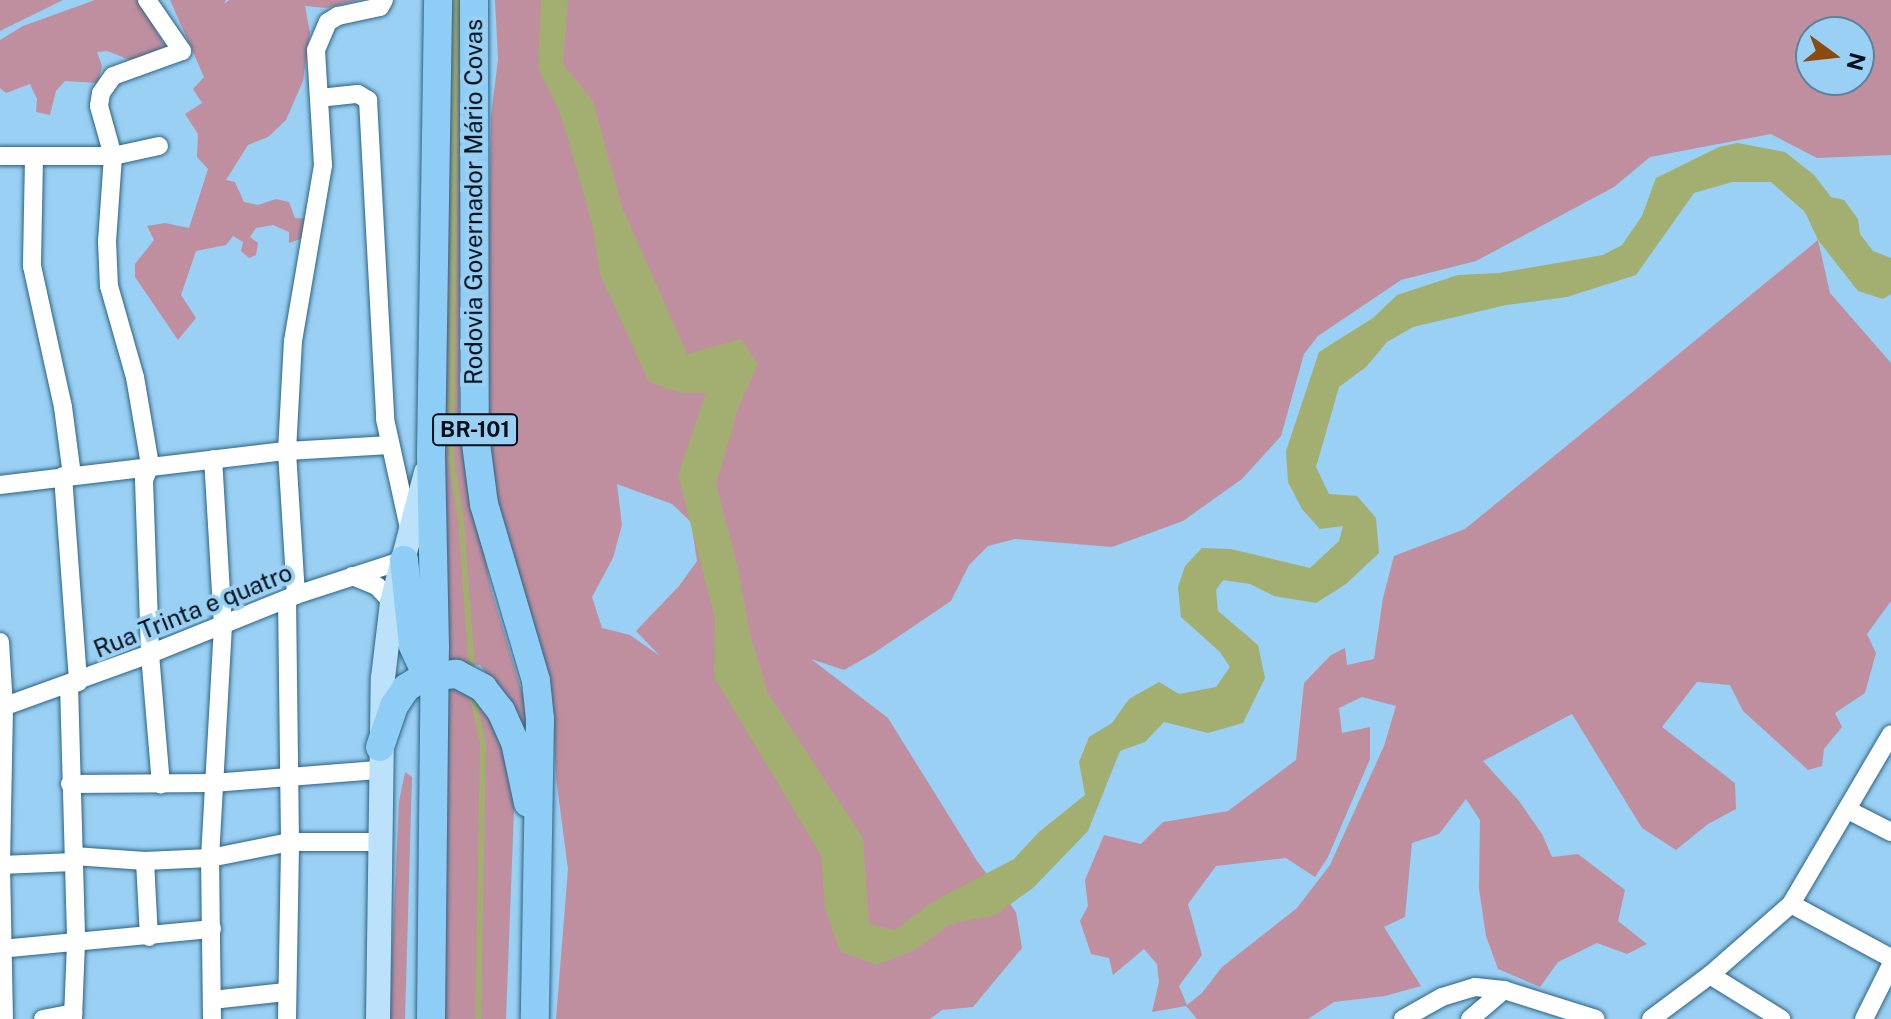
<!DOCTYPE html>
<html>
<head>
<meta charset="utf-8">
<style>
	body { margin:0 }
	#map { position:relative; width:1891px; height:1019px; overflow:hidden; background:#99d0f3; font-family:"Public Sans",sans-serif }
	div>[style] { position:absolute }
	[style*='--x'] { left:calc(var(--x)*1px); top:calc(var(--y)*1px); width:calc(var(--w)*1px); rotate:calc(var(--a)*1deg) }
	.green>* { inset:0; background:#bf8f9f }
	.water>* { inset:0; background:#a3ae71 }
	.stream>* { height:6px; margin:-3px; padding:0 3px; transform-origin:3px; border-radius:3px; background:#a3ae71 }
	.roads { filter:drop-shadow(0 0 2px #2e6382) drop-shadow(0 0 2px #2e6382) }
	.minor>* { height:18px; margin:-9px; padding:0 9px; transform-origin:9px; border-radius:9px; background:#fff }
	.major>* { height:24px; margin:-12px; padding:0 12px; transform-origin:12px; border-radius:12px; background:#bbe2fa }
	.highway>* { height:28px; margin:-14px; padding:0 14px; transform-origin:14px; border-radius:14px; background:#8ecef6 }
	span { translate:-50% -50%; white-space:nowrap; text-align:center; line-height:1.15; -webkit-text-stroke:8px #99d0f3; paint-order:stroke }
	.shield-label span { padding:2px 6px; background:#99d0f3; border:2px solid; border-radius:6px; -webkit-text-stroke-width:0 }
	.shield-label { font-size:22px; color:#000e1a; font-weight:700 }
	.street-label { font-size:24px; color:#000e1a }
	.north { position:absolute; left:1795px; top:16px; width:80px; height:80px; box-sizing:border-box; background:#99d0f3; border:2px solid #5c829c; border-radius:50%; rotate:105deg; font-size:22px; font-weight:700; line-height:32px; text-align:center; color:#000e1a }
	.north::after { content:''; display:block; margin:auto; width:28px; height:36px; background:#8a4a11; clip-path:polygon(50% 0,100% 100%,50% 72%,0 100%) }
</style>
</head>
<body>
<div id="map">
	<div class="green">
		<div style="clip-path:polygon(0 0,63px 0,0 31px)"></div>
		<div style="clip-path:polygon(95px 0,138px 0,165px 46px,133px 61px,107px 51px,97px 52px,102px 66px,98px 83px,65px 81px,56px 91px,50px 115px,36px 112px,37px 99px,30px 84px,6px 93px,0 88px,0 40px,23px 26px)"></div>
		<div style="clip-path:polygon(170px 0,226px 0,224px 4px,229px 0,359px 0,326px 8px,305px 6px,310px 33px,303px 81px,286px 120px,268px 137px,248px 145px,226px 180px,235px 182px,244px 202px,258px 205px,276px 199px,289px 202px,295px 218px,318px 219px,303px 238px,289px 243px,289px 232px,273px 225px,256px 228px,250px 237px,258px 243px,256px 255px,249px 258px,241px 251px,243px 242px,233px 236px,226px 245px,196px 251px,181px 295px,196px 318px,178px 340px,135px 277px,135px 264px,154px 240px,147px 226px,165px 223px,189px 228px,208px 169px,197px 157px,198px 134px,185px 114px,202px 103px,193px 89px,204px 77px)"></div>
		<div style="clip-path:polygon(448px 0,462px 0,459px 414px,464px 461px,492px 592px,531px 722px,530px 787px,498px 688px,480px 665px,443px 663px)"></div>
		<div style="clip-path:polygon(evenodd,495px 0,1891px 0,1891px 155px,1817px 158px,1771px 134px,1650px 157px,1614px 187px,1476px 261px,1401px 280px,1318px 336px,1304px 354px,1281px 436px,1242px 479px,1183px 521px,1112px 547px,1015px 539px,988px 546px,969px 565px,951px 601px,874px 653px,844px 670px,811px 659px,888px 718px,977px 861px,1016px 912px,1022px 948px,973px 1007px,942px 1010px,930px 1019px,556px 1019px,568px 869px,556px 778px,553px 712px,494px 491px,486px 383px,491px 116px,498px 59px,495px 0,1811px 32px,1859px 32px,1859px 80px,1811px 80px,1811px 32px,495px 0,617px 484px,672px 504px,691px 522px,697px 561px,679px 586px,636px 631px,660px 656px,630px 635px,602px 628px,592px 597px,613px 558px,622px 525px,617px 484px)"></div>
		<div style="clip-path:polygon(evenodd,1818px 240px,1830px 293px,1891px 363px,1891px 601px,1867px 634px,1876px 653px,1865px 693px,1835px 713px,1842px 727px,1824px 749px,1822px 766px,1808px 770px,1743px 711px,1730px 685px,1697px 682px,1662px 727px,1735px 783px,1736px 809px,1708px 824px,1676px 850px,1642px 828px,1572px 714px,1483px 761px,1519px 801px,1542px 834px,1552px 857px,1578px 854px,1625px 890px,1618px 921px,1647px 944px,1627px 954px,1597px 943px,1558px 962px,1540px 987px,1498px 969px,1486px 936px,1479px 889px,1480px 820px,1466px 799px,1439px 834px,1412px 843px,1405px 917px,1384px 927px,1421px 986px,1385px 996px,1334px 1002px,1308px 1019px,1197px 1019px,1186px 1006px,1152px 1012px,1159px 982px,1157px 964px,1144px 949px,1113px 975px,1109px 958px,1091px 954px,1080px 921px,1088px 906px,1085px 880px,1104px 835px,1141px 844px,1163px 822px,1228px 811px,1296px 760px,1304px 683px,1331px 655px,1345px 648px,1347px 665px,1374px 659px,1383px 598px,1394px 556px,1465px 529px,1818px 240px,1362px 697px,1396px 706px,1384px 746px,1330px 865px,1297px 908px,1222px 967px,1202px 993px,1187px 1005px,1179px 986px,1202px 955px,1188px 904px,1216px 866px,1286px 858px,1315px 877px,1328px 857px,1370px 759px,1370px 727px,1342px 733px,1339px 708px,1362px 697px)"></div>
		<div style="clip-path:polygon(463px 685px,492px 716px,515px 784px,506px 1019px,441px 1019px,446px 687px)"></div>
		<div style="clip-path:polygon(405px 772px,412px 777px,405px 1019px,389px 1019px,399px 802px)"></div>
	</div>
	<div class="water">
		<div style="clip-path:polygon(541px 0,568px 0,563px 64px,593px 101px,622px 207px,687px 354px,741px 339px,758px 364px,739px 406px,716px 484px,738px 568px,750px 634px,768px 693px,863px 838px,869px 924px,895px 930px,934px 901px,1014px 859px,1039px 832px,1085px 795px,1079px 762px,1089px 737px,1112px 723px,1129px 699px,1159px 682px,1179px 694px,1216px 687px,1230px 667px,1220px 652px,1181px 617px,1178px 587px,1185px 566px,1202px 548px,1231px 549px,1310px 568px,1339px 541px,1343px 526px,1320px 529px,1302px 509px,1288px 482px,1286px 451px,1319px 352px,1373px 318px,1397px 295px,1458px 275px,1499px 273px,1603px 255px,1622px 245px,1642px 216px,1656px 178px,1719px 147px,1737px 143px,1785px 152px,1814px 175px,1831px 197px,1844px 200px,1858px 219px,1860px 234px,1873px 251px,1891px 258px,1891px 294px,1883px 299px,1858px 291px,1818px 240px,1805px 212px,1771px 182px,1732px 182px,1694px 193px,1636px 275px,1567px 297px,1506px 305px,1413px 327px,1387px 342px,1366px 367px,1339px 387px,1316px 467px,1329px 494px,1357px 496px,1376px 518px,1379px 553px,1346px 584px,1316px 603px,1274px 596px,1250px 584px,1223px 580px,1216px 590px,1218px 611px,1258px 645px,1265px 678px,1243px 723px,1208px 733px,1164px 722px,1145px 742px,1120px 751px,1088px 831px,1033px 888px,995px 915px,951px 924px,913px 951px,876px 965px,840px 951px,825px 909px,821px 855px,714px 677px,715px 619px,678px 475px,706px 393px,681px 393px,649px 382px,600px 274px,593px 228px,576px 166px,559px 110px,538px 68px)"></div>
	</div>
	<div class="stream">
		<div style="--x:456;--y:0;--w:458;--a:90.6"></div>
		<div style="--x:451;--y:458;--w:63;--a:80.8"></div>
		<div style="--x:461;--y:520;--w:149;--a:85.8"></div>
		<div style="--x:472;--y:693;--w:52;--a:77.8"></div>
		<div style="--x:483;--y:744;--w:275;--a:91"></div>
	</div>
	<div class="roads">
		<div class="minor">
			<div style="--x:147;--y:0;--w:62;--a:55.5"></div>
			<div style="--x:182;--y:51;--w:73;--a:160.1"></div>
			<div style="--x:113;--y:76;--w:21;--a:125"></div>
			<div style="--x:101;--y:93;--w:13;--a:99"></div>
			<div style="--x:99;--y:106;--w:52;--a:74.4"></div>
			<div style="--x:113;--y:156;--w:85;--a:94"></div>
			<div style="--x:107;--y:241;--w:45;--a:87.5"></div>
			<div style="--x:109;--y:286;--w:95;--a:74.1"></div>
			<div style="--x:135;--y:377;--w:89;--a:80.3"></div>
			<div style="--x:150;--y:465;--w:16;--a:112"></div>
			<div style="--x:144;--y:480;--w:174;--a:88"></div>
			<div style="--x:150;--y:654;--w:131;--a:85.2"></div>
			<div style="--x:319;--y:98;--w:39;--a:-6"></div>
			<div style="--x:358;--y:94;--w:12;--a:31"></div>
			<div style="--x:368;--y:100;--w:319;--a:86.9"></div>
			<div style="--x:385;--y:419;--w:112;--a:77.6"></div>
			<div style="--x:0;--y:156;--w:113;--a:0"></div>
			<div style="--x:113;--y:156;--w:47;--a:-12.3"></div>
			<div style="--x:34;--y:158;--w:108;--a:91.1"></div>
			<div style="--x:32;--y:266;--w:144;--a:77.6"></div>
			<div style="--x:63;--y:407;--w:69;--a:82.5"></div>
			<div style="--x:63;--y:476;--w:207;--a:85.8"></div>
			<div style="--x:0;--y:485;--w:289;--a:-6.8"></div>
			<div style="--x:287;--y:451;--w:103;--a:-3.3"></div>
			<div style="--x:352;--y:576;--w:27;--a:22"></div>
			<div style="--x:377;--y:586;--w:22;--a:47"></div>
			<div style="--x:296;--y:595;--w:144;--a:-93.6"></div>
			<div style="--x:287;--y:451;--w:110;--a:-86.9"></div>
			<div style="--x:293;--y:341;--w:179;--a:-80.3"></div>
			<div style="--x:323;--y:165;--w:115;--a:-93.5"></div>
			<div style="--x:316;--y:50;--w:30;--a:-67"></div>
			<div style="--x:328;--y:22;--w:12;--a:-31"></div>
			<div style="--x:338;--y:16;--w:43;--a:-12.1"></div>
			<div style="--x:380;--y:7;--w:8;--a:-60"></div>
			<div style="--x:0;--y:642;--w:65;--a:86.5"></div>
			<div style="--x:4;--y:707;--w:158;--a:91.1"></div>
			<div style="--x:1;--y:865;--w:154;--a:88.9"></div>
			<div style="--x:69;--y:685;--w:258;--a:88.4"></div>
			<div style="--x:76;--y:943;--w:76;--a:92.3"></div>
			<div style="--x:0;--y:708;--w:159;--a:-19.8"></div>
			<div style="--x:150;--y:654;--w:157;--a:-22"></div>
			<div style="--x:296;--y:595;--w:114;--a:-18"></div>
			<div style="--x:70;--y:784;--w:143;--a:-0.4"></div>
			<div style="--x:213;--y:783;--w:168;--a:-4.5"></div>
			<div style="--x:1848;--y:810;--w:48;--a:27.1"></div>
			<div style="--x:74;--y:856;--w:71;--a:4"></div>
			<div style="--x:145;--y:861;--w:65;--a:-2.6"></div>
			<div style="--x:210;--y:858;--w:82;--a:-11.3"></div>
			<div style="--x:290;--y:842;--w:90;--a:0"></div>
			<div style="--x:145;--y:861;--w:76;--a:87"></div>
			<div style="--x:0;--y:865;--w:74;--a:-2.3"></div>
			<div style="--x:1791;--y:904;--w:114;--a:28.4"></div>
			<div style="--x:0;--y:949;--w:213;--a:-5.4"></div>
			<div style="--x:1710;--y:975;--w:84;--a:31.8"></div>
			<div style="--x:212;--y:1000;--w:74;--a:-6.2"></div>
			<div style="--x:43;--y:1019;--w:31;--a:-11"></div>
			<div style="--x:212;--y:1019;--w:161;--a:-90.7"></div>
			<div style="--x:210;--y:858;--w:232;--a:-86.8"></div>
			<div style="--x:223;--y:626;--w:167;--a:-93.4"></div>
			<div style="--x:287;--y:1019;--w:177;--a:-89"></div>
			<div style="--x:290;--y:842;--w:243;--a:-90.7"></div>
			<div style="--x:1403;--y:1019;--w:45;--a:-29.4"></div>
			<div style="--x:1442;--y:997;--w:34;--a:-17"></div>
			<div style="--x:1475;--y:987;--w:29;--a:6"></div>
			<div style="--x:1504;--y:990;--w:96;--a:17.5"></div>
			<div style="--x:1470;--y:1019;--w:45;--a:-40.5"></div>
			<div style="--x:1651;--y:1019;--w:74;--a:-36.7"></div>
			<div style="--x:1710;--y:975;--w:108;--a:-41.2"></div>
			<div style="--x:1791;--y:904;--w:197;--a:-59.5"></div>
			<div style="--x:1864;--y:1019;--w:60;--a:-63.4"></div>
		</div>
		<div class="major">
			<div style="--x:378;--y:1019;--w:341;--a:-89.2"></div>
			<div style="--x:383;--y:678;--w:77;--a:-83.2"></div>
			<div style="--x:392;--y:602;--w:134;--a:-75.3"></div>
		</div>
		<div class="highway">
			<div style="--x:474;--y:0;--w:436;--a:89.9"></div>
			<div style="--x:475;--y:436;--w:69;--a:82.5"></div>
			<div style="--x:484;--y:504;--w:184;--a:73.6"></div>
			<div style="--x:536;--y:681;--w:38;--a:84"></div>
			<div style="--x:540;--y:719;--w:300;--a:91"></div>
			<div style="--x:404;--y:560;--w:86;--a:84"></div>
			<div style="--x:413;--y:646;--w:23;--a:65"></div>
			<div style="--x:423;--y:667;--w:14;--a:34"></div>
			<div style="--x:380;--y:747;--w:43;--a:-71.1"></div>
			<div style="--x:394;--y:706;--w:22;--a:-56"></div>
			<div style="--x:406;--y:688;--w:19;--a:-32"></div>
			<div style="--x:422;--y:678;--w:35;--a:-7"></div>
			<div style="--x:457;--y:674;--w:30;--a:28"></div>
			<div style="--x:483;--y:688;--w:29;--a:52"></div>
			<div style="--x:501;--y:711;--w:34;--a:66"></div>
			<div style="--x:515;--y:742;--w:62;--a:78"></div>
			<div style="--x:431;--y:1019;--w:372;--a:-89.4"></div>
			<div style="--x:435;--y:647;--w:193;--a:-91.2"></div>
			<div style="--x:431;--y:454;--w:454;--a:-89.1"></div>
		</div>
	</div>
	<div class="shield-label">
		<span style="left:475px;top:430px">BR-101</span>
	</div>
	<div class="street-label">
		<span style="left:474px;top:202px;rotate:-90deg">Rodovia Governador Mário Covas</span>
		<span style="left:193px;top:611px;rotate:-22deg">Rua Trinta e quatro</span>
	</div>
	<div class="north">N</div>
</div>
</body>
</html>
